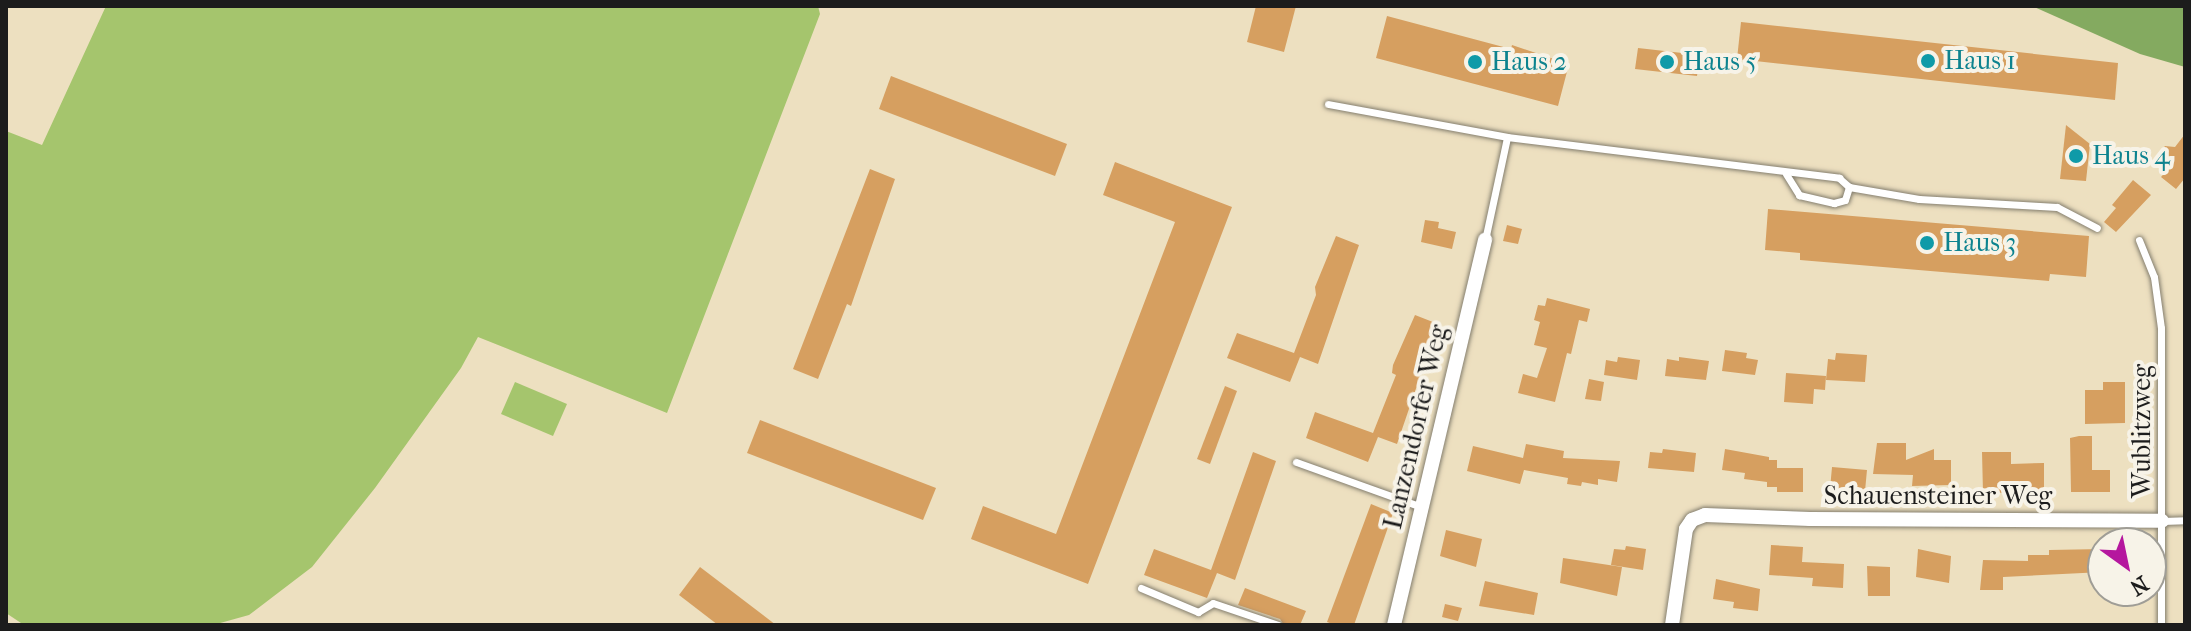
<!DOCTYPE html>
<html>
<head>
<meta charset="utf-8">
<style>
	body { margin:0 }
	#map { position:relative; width:2191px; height:631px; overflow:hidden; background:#ede0c0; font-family:"IM FELL French Canon",serif }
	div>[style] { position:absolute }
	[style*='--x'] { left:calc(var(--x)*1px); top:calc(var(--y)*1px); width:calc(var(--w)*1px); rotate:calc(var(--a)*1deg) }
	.green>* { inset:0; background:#a5c56d }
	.forest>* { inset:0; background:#84aa60 }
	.building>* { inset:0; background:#d69f60 }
	.roads { filter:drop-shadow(0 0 2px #847e6e) drop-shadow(0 0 2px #847e6e) }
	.service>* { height:7px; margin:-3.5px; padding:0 3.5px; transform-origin:3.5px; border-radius:3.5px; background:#fff }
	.minor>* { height:14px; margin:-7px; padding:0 7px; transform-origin:7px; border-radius:7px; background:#fff }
	.dots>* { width:22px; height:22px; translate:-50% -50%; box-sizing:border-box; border:4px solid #f7f3e8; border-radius:50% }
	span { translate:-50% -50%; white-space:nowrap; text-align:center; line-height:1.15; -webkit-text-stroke:8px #f7f3e8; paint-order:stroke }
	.culture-label { font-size:26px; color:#0d838f }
	.left { translate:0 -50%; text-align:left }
	.street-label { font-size:26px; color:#1c1c1c }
	.frame { position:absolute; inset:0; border:8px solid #1c1c1c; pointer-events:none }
	.north { position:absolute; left:2087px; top:527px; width:80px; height:80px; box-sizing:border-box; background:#f7f3e8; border:2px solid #9f9d96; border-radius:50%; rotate:147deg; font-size:22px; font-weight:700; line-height:32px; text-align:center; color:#1c1c1c }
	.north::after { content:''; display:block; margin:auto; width:28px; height:36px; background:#b5179e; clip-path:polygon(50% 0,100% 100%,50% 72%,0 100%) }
</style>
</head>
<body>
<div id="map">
	<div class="green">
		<div style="clip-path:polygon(106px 6px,818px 6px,820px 14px,667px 413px,478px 337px,461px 368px,375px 488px,312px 567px,249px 615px,213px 625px,24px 625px,6px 613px,6px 131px,42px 145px)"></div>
		<div style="clip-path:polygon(515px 382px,567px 404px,553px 436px,501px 414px)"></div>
	</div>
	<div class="forest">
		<div style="clip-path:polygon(2032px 6px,2185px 6px,2185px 67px,2140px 54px)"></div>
	</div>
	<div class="building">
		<div style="clip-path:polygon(1256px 6px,1296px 6px,1284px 52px,1247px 42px)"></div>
		<div style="clip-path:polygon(1387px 16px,1511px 49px,1512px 45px,1569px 64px,1558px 106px,1376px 58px)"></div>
		<div style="clip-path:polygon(1741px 22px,2118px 63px,2115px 100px,1737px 59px)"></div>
		<div style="clip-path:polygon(1638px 48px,1700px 55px,1697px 76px,1635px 69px)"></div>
		<div style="clip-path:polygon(891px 76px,1067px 144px,1055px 176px,879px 109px)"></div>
		<div style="clip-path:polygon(2066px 125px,2090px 144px,2086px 181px,2060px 179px)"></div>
		<div style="clip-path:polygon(2185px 134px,2185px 178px,2176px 189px,2161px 177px,2172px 165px,2158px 155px,2165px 146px,2175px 147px)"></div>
		<div style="clip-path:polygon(1115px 162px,1232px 207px,1088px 584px,971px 539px,983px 506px,1056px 534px,1175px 222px,1103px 195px)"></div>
		<div style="clip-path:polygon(870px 169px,895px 179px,851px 306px,847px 304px,818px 379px,793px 369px)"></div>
		<div style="clip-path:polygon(2133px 180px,2151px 195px,2116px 232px,2104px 222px,2116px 208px,2112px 205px)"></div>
		<div style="clip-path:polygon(1768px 209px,2089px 236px,2086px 277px,2050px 274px,2049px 281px,1800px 260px,1800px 253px,1765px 250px)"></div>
		<div style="clip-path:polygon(1425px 220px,1439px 222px,1438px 228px,1456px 232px,1452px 249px,1421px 242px)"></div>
		<div style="clip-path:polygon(1507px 225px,1522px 229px,1518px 244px,1503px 241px)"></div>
		<div style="clip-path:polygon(1336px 236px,1359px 245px,1318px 364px,1300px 357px,1290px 382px,1227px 358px,1237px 333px,1294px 353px,1316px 295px,1315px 287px)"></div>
		<div style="clip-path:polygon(1547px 298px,1590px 309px,1587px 322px,1579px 320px,1571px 354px,1567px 353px,1555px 402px,1518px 393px,1523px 374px,1537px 378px,1547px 348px,1534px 345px,1540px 322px,1534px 320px,1538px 305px,1545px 306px)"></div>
		<div style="clip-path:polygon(1415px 315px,1438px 324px,1397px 444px,1378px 437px,1368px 462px,1306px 438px,1315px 412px,1373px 433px,1396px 375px,1392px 373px,1393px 365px)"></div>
		<div style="clip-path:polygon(1725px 350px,1747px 353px,1746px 358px,1758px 360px,1755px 375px,1722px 371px)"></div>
		<div style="clip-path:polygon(1836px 353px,1867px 355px,1865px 382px,1826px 380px,1828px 359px,1835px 360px)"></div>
		<div style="clip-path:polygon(1618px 357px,1640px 360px,1637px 380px,1604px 375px,1606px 360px,1617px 362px)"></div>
		<div style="clip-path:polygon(1679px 357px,1709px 361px,1706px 380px,1665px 376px,1667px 359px,1679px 361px)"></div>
		<div style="clip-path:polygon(1786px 373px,1826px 376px,1825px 390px,1814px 389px,1813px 404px,1784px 402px)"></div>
		<div style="clip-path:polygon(1589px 379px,1604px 382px,1601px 401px,1585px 399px)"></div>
		<div style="clip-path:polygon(2103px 382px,2125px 382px,2125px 423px,2085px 424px,2085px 390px,2103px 390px)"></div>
		<div style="clip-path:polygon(1225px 386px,1237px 391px,1210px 464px,1197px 459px)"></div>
		<div style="clip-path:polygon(760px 420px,936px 488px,923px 520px,747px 453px)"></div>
		<div style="clip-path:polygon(2079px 436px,2092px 436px,2092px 470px,2110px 470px,2110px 492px,2071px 492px,2070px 438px)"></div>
		<div style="clip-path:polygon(1877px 443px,1906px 443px,1906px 460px,1934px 449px,1934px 460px,1951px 460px,1951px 485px,1912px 486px,1913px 475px,1873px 474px)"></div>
		<div style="clip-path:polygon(1526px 444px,1564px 451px,1563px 458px,1620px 461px,1617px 482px,1598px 479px,1598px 485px,1582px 482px,1581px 486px,1567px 484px,1568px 478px,1524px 470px,1520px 484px,1467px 471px,1473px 446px,1523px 458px)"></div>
		<div style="clip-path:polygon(1663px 449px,1696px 453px,1694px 472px,1648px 468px,1650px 452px,1662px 453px)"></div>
		<div style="clip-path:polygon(1725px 449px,1769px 457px,1769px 460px,1777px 460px,1777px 468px,1803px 468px,1803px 492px,1777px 492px,1777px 487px,1767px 487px,1767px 482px,1744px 479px,1745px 473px,1722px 470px)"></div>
		<div style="clip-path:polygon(1253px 452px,1276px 461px,1235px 580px,1217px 573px,1207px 598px,1144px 575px,1154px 549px,1211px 570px)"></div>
		<div style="clip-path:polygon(1982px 452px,2011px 452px,2011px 464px,2044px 463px,2044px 492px,1983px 493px)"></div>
		<div style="clip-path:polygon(1832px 467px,1867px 470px,1865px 491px,1830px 489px)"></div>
		<div style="clip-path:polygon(1371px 504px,1393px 513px,1354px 625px,1335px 625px,1327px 622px)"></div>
		<div style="clip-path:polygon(1446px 530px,1482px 539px,1476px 567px,1440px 556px)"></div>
		<div style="clip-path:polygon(1771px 545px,1803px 547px,1802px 562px,1844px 564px,1843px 588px,1812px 586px,1813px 578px,1769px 575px)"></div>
		<div style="clip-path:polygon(1626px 546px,1646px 549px,1643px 570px,1611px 565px,1614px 549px,1625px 550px)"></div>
		<div style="clip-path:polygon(1918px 549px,1951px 556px,1949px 583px,1916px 577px)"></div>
		<div style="clip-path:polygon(2103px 549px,2103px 572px,2003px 577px,2003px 590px,1980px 590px,1983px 560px,2028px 561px,2028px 555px,2049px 555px,2049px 550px)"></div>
		<div style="clip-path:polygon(1563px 558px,1622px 567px,1617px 596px,1560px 583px)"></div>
		<div style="clip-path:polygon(1867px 566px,1890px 567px,1890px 596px,1868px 596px)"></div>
		<div style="clip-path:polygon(700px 567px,776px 625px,718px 625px,679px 595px)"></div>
		<div style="clip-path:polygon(1716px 579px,1760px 589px,1758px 611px,1733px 608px,1734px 602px,1713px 599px)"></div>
		<div style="clip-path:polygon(1485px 581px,1538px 593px,1534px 615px,1479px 606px)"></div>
		<div style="clip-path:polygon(1245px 588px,1306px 611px,1300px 625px,1284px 625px,1280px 619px,1238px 605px)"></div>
		<div style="clip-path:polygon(1445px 604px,1462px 608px,1458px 621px,1442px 617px)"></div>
	</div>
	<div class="roads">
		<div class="service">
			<div style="--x:1328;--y:104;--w:182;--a:10.4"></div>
			<div style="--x:1507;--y:137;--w:335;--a:7"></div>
			<div style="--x:1839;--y:178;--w:13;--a:42"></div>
			<div style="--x:1849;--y:187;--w:71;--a:9.7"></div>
			<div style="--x:1919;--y:199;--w:138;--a:3.3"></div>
			<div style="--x:2057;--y:207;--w:45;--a:27.7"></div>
			<div style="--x:1786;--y:174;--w:25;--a:58"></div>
			<div style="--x:1799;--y:195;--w:36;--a:13"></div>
			<div style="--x:1834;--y:203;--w:11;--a:-15"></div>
			<div style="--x:1845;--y:200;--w:14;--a:-73"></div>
			<div style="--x:1485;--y:240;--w:105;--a:-77.9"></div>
			<div style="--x:2139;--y:240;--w:40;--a:68"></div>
			<div style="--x:2154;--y:277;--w:51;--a:82.2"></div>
			<div style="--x:2161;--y:328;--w:297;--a:90"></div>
			<div style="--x:1296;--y:462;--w:134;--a:19.7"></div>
			<div style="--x:2162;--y:521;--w:23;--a:-2"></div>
			<div style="--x:1141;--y:588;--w:62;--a:22.8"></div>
			<div style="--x:1198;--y:612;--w:17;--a:-31"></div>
			<div style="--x:1213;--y:603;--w:69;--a:18.7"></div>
		</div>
		<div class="minor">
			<div style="--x:1394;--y:625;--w:396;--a:-76.7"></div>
			<div style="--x:1672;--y:625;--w:97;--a:-81.7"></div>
			<div style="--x:1686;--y:529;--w:11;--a:-56"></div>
			<div style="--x:1692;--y:520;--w:14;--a:-21"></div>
			<div style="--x:1705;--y:515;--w:105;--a:2.2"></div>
			<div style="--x:1810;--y:519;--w:352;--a:0.3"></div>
		</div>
	</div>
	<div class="dots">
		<div style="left:1928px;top:61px;background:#0f9aa8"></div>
		<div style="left:1475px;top:62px;background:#0f9aa8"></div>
		<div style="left:1667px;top:62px;background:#0f9aa8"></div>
		<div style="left:2076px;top:156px;background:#0f9aa8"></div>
		<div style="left:1927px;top:243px;background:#0f9aa8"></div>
	</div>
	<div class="culture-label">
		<span class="left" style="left:1944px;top:61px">Haus 1</span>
		<span class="left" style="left:1491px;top:62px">Haus 2</span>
		<span class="left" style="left:1683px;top:62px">Haus 5</span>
		<span class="left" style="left:2092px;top:156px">Haus 4</span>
		<span class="left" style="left:1943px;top:243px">Haus 3</span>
	</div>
	<div class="street-label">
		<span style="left:1416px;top:427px;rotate:-77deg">Lanzendorfer Weg</span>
		<span style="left:2142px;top:431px;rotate:-90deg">Wublitzweg</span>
		<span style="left:1938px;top:496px">Schauensteiner Weg</span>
	</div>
	<div class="frame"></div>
	<div class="north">N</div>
</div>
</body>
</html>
